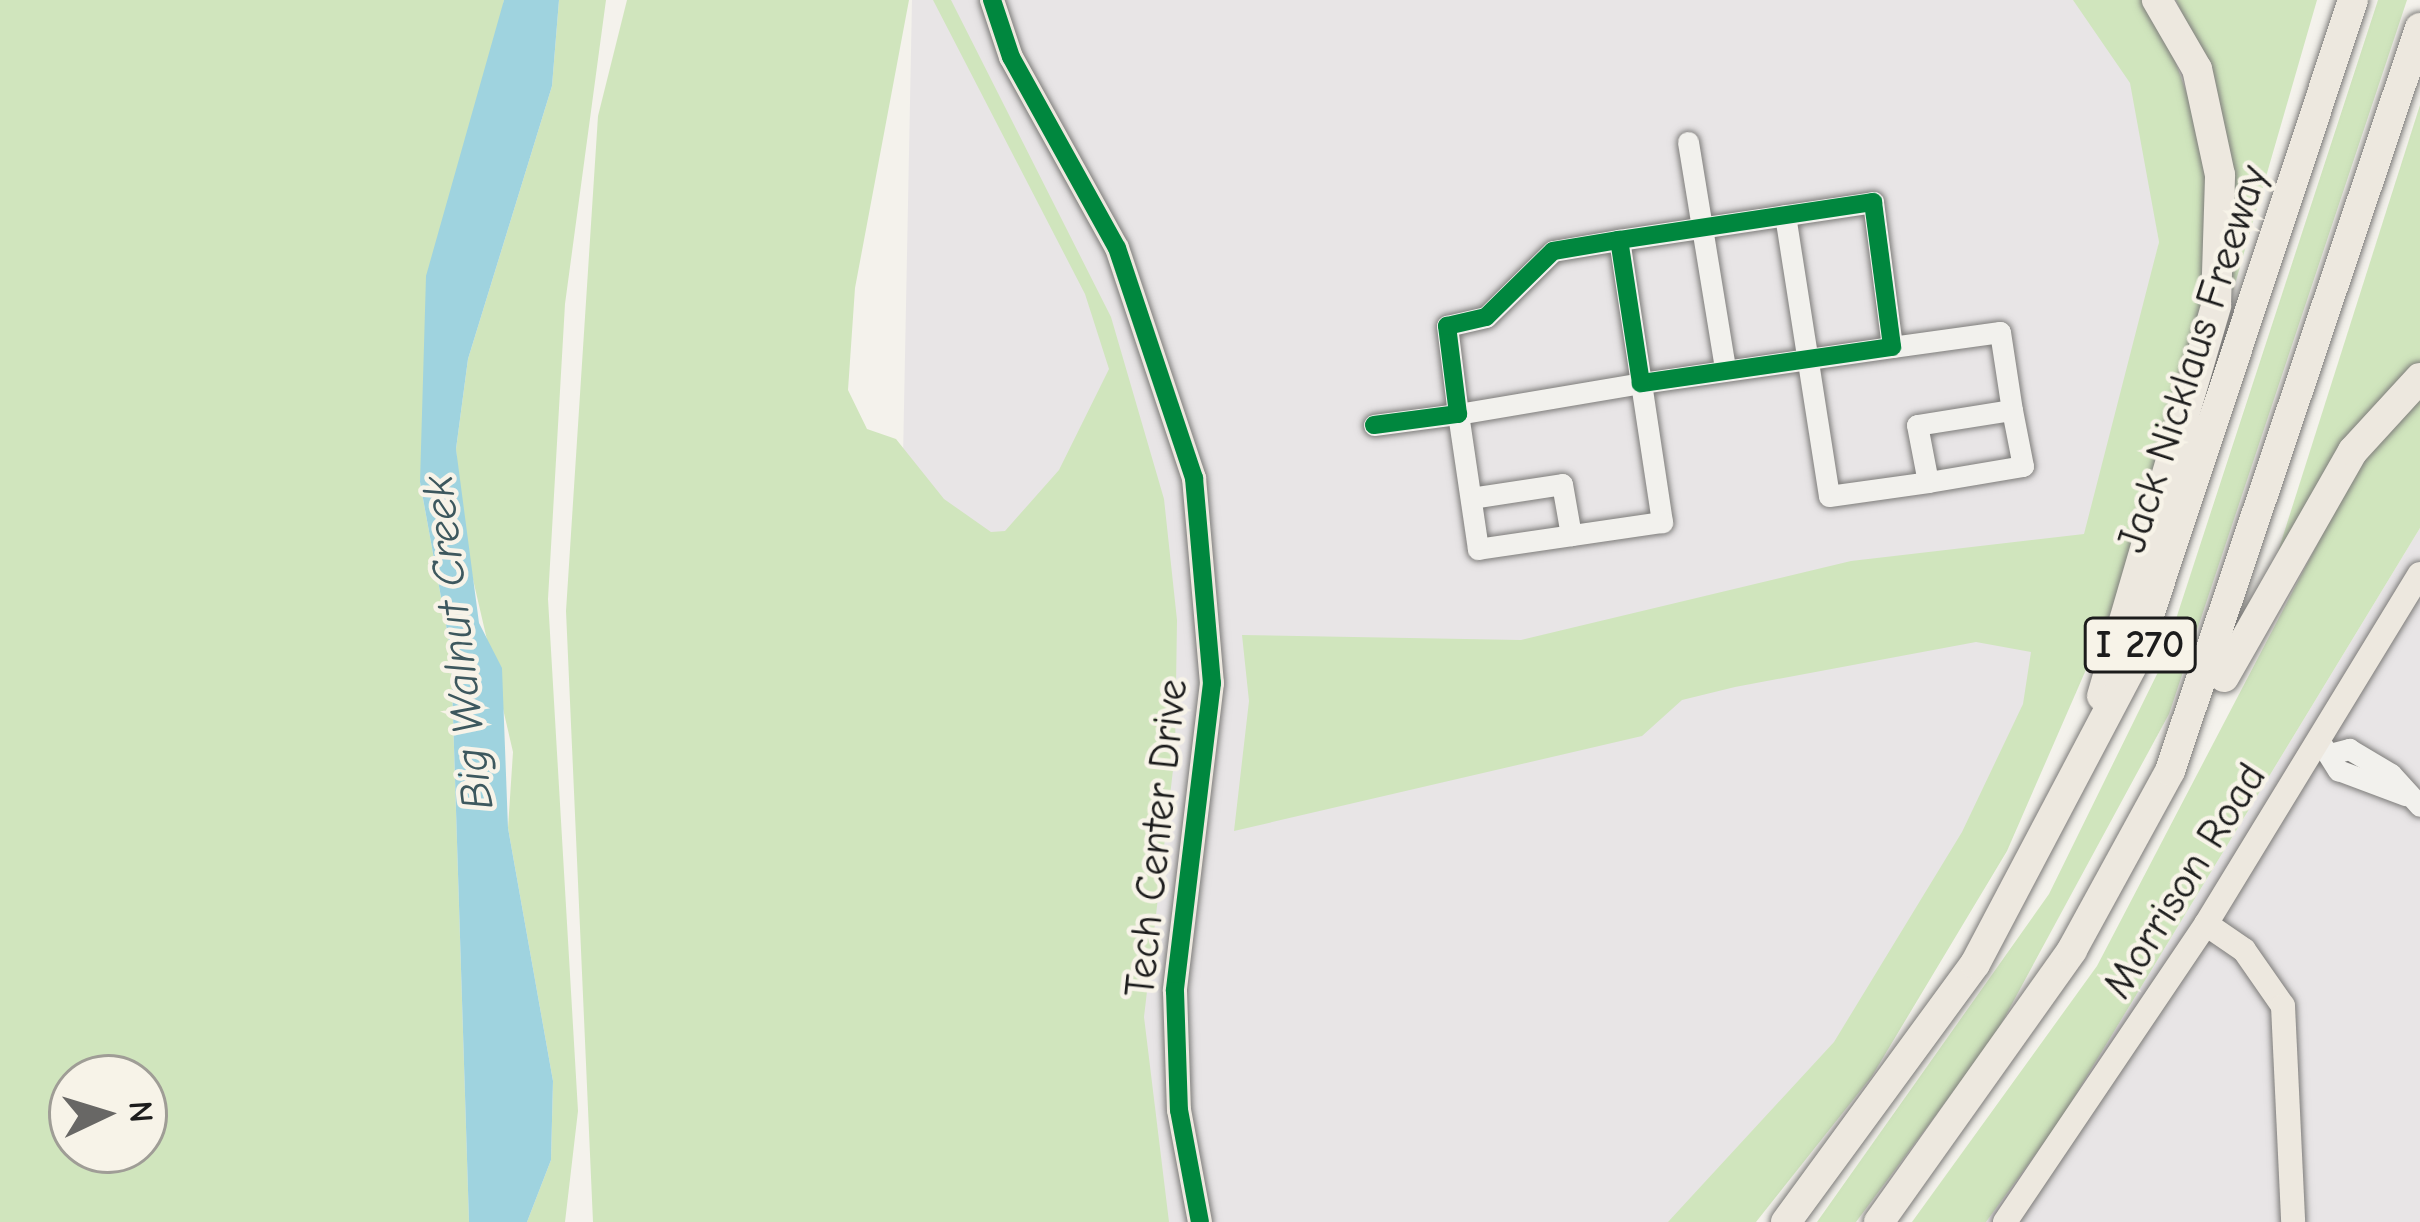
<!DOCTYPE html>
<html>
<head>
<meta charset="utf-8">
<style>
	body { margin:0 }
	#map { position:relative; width:2420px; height:1222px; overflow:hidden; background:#f4f2ec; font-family:"Comic Neue",sans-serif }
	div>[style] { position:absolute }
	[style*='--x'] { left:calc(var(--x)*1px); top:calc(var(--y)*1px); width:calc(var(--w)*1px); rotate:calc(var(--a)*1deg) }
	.built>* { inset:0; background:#e8e5e6 }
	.green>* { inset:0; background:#d0e5bd }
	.water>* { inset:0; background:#9fd3df }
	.roads { filter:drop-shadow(0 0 3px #7d7c7a) drop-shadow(0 0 3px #7d7c7a) }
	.minor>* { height:21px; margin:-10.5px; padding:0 10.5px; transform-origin:10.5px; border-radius:10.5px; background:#f2f1ed }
	.major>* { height:24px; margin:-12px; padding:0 12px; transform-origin:12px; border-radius:12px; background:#ede8df }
	.highway>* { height:30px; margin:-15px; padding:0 15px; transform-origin:15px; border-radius:15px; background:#ede8df }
	.cycleway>* { height:18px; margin:-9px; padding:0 9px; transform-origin:9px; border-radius:9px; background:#00873e }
	span { translate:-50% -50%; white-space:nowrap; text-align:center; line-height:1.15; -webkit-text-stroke:9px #f7f3e8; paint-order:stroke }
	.shield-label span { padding:3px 9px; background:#f7f3e8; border:3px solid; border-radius:9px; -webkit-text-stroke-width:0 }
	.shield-label { font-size:39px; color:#1c1c1c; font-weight:700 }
	.street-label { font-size:42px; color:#1c1c1c }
	.water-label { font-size:45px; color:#3d585e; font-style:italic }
	.north { position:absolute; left:48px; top:1054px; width:120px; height:120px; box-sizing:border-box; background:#f7f3e8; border:3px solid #9f9d96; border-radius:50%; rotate:86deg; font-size:33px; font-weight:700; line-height:48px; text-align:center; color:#1c1c1c }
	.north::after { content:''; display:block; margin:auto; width:42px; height:54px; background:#686765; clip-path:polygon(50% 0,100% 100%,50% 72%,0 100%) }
</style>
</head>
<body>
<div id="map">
	<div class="built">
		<div style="clip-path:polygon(912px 0,2086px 0,2134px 77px,2159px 242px,2095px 523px,2026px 741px,1878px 1022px,1707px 1222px,888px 1222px)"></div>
		<div style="clip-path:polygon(2420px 528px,2420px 1222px,1986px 1222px,2059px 1122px)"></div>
	</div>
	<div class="green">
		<div style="clip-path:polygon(evenodd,0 0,504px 0,420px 482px,451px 652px,469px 1222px,0 1222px,0 0,72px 1078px,144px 1078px,144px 1150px,72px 1150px,72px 1078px)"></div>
		<div style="clip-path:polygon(559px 0,606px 0,565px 304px,548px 599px,578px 1111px,565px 1222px,527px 1222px,551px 1160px,553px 1081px,508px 828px,513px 752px,462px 532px,456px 449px,468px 359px,552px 86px)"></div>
		<div style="clip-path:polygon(627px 0,909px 0,855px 288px,848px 390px,867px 429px,896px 439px,944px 499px,991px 532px,1005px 531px,1059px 470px,1109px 369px,1085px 294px,933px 0,951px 0,1111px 317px,1164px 499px,1177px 620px,1175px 753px,1144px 1017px,1169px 1222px,593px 1222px,566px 611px,598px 116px)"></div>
		<div style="clip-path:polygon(2073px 0,2153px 0,2205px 144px,2206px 303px,2132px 564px,2007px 851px,1872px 1076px,1756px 1222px,1668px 1222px,1834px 1042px,1962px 832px,2023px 704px,2031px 652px,1976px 642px,1735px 687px,1682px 700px,1642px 736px,1234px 831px,1249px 701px,1242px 635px,1521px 640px,1851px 561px,2084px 534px,2159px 242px,2130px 83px)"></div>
		<div style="clip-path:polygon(2176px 0,2317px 0,2233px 291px,2193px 36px)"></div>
		<div style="clip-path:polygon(2378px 0,2407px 0,2169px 714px,1994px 1037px,1856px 1222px,1817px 1222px,2049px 894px,2160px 668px)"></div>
		<div style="clip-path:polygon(2420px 105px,2420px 369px,2276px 558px)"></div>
		<div style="clip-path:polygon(2420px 391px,2420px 528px,2059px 1122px,1986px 1222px,1912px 1222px,2097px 966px,2365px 453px)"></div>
	</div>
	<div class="water">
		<div style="clip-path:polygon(504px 0,559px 0,552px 86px,468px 359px,456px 449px,479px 623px,502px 668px,508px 828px,553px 1081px,551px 1160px,527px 1222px,469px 1222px,451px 652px,420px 482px,426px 276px)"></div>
	</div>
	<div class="roads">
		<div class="minor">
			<div style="--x:1688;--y:142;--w:230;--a:80.7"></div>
			<div style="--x:1785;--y:215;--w:284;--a:81.1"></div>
			<div style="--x:1829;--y:496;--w:100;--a:-8"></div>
			<div style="--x:1928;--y:482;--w:58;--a:-100.9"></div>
			<div style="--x:1917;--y:425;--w:96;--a:-9"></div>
			<div style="--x:2012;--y:410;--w:57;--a:78.9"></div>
			<div style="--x:2023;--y:466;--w:96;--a:170.4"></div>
			<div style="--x:1892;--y:347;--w:109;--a:-7.9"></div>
			<div style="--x:2000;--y:332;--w:79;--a:81.3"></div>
			<div style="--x:1641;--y:383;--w:141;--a:81.4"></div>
			<div style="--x:1662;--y:522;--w:186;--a:171.7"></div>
			<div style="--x:1478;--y:549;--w:136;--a:-98.4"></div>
			<div style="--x:1458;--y:414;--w:186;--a:-9.6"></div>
			<div style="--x:1374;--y:425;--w:85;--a:-7.5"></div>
			<div style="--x:1458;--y:414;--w:89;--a:-97.1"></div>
			<div style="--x:1447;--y:326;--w:40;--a:-13"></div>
			<div style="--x:1486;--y:317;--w:94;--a:-44.6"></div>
			<div style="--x:1553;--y:251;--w:67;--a:-9.5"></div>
			<div style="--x:1619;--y:240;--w:257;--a:-8.5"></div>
			<div style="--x:1873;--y:202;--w:146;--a:82.5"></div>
			<div style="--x:1892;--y:347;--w:254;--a:171.8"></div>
			<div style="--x:1641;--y:383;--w:145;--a:-98.7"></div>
			<div style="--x:1471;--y:498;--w:92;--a:-8.7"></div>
			<div style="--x:1562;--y:484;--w:52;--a:80"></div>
			<div style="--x:2319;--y:740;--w:36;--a:58"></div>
			<div style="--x:2338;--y:770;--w:72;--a:20.5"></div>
			<div style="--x:2334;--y:753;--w:16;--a:-15"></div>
			<div style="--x:2349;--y:749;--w:49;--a:30.8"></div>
			<div style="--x:2391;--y:774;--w:43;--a:47.8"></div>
		</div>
		<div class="major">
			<div style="--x:992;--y:0;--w:60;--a:71.6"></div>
			<div style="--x:1011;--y:57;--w:218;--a:61"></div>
			<div style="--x:1117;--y:248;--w:243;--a:71.5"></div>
			<div style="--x:1194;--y:478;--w:206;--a:85"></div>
			<div style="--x:1212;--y:683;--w:310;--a:96.9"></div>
			<div style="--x:1175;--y:991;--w:119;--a:88.1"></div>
			<div style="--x:1179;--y:1110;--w:114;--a:79.4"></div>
			<div style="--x:2206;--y:924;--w:46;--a:34.4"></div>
			<div style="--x:2244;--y:950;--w:68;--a:55.1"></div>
			<div style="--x:2283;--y:1006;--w:216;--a:87.3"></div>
			<div style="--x:2005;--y:1222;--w:359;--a:-56"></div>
			<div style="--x:2206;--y:924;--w:410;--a:-58.6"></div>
		</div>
		<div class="highway">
			<div style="--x:2224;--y:677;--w:260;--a:-60.3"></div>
			<div style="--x:2353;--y:451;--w:99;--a:-47.5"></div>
			<div style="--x:2102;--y:696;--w:407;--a:-73.7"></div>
			<div style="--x:2216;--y:305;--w:130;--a:-88.2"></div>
			<div style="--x:2220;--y:175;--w:108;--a:-102.2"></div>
			<div style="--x:2197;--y:69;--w:80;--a:-120.1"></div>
			<div style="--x:1786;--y:1222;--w:320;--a:-53.8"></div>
			<div style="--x:1975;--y:964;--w:337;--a:-62.2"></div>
			<div style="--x:2132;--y:666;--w:702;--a:-71.64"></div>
			<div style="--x:1879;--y:1222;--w:334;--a:-54.6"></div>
			<div style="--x:2072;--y:950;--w:204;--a:-61.3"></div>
			<div style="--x:2170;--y:771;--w:784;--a:-71.4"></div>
		</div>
	</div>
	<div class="cycleway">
		<div style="--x:992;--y:0;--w:60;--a:71.6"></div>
		<div style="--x:1011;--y:57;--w:218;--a:61"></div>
		<div style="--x:1117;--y:248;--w:243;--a:71.5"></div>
		<div style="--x:1194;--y:478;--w:206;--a:85"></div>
		<div style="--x:1212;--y:683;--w:310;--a:96.9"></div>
		<div style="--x:1175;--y:991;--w:119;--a:88.1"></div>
		<div style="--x:1179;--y:1110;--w:114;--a:79.4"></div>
		<div style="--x:1374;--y:425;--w:85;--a:-7.5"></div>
		<div style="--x:1458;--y:414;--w:89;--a:-97.1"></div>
		<div style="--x:1447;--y:326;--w:40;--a:-13"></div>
		<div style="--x:1486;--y:317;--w:94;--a:-44.6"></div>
		<div style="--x:1553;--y:251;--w:67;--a:-9.5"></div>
		<div style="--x:1619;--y:240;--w:257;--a:-8.5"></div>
		<div style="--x:1873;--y:202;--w:146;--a:82.5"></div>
		<div style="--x:1892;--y:347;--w:254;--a:171.8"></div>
		<div style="--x:1641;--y:383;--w:145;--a:-98.7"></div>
	</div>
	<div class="shield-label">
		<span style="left:2140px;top:645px">I 270</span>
	</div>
	<div class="street-label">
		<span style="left:2193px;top:359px;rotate:-72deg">Jack Nicklaus Freeway</span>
		<span style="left:1157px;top:838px;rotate:-84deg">Tech Center Drive</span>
		<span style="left:2185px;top:881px;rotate:-58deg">Morrison Road</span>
	</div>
	<div class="water-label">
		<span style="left:458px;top:643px;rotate:-97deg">Big Walnut Creek</span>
	</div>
	<div class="north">N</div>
</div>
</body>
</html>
